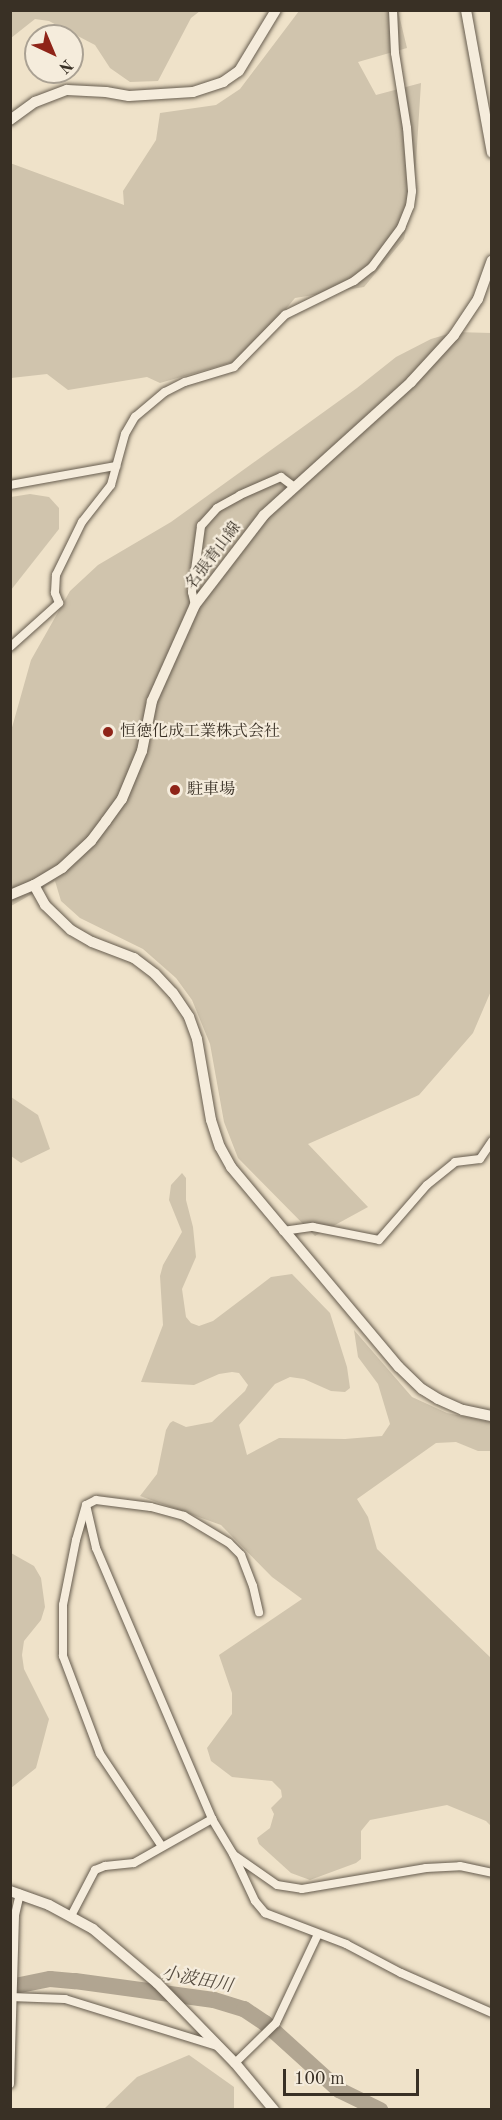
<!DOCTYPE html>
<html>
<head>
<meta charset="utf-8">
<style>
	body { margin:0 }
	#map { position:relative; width:502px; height:2120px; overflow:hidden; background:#efe2c9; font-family:"Old Standard TT","Noto Serif JP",serif }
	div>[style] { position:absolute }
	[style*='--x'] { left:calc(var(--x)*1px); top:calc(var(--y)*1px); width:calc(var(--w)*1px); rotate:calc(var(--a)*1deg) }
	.green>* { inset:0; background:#d0c4ad }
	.river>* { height:16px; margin:-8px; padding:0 8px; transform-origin:8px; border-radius:8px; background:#b1a591 }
	.roads { filter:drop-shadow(0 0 2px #665c4e) drop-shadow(0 0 2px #665c4e) }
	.street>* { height:8px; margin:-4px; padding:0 4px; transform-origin:4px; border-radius:4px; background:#f5ecdc }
	.secondary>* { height:10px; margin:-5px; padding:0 5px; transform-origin:5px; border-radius:5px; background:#f5ecdc }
	.dots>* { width:16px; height:16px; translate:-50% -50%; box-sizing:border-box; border:3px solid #f5ecdc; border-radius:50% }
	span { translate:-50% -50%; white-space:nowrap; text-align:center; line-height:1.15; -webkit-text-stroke:4.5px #f5ecdc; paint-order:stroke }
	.street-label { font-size:16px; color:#393025 }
	.poi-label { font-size:16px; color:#393025 }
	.left { translate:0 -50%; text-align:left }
	.water-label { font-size:18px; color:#574d40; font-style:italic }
	.frame { position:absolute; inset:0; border:12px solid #393025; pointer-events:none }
	.north { position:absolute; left:24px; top:24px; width:60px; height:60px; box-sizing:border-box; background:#f5ecdc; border:2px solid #aaa193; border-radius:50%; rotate:136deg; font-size:16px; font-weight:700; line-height:24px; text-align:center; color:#393025 }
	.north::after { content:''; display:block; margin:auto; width:21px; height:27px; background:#8f2418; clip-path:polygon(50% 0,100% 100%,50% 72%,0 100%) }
	.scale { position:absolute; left:283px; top:2069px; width:136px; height:27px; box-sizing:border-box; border:3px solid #393025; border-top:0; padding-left:8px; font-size:18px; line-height:21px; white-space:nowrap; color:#393025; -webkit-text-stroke:4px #f5ecdc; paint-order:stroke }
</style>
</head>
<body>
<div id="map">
	<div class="green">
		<div style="clip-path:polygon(11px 10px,200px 10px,200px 11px,191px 18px,158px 81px,130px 82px,110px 68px,95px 45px,49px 21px,35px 19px,11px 38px)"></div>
		<div style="clip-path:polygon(299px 11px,398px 11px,407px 48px,358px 62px,376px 95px,421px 83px,414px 193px,404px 239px,364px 287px,295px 298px,244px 359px,160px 383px,147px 377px,68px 390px,47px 374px,11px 378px,10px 163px,124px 205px,123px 191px,156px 140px,160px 113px,216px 105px,240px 89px)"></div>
		<div style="clip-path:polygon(455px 332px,491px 333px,491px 991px,473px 1033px,419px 1095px,308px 1144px,368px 1207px,315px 1236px,238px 1158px,224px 1122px,210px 1044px,192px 1000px,176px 978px,143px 949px,80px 918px,61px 901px,55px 881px,11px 906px,11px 731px,31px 660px,70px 591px,98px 565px,171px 522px,357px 388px,396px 357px,431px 339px)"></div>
		<div style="clip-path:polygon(30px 494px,49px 497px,59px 508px,59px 529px,11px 590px,11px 497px)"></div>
		<div style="clip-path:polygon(11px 1097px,38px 1115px,50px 1149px,21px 1163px,11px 1156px)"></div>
		<div style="clip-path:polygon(182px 1173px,186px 1178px,186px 1200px,193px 1227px,196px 1257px,182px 1289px,186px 1317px,191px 1323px,199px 1326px,213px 1321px,271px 1277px,292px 1274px,330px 1313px,347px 1367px,350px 1388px,345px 1392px,331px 1391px,304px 1379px,290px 1377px,275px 1384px,239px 1425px,247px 1455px,279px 1438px,345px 1439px,382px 1436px,390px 1424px,378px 1384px,358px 1357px,354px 1330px,412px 1397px,447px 1413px,491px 1422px,491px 1451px,478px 1451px,456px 1442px,436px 1443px,357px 1499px,368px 1517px,377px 1549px,491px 1658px,491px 1826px,486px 1821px,447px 1805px,370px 1820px,361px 1831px,361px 1859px,356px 1863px,310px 1880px,291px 1873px,259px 1844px,257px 1838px,270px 1828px,274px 1814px,271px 1808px,282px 1797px,281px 1790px,272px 1781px,232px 1777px,211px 1761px,207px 1748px,232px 1714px,232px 1693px,219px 1655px,302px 1599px,272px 1577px,221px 1525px,140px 1496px,157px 1474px,166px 1430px,170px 1423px,173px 1421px,186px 1427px,212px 1422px,245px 1391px,248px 1385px,239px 1373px,232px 1372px,219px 1374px,194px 1385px,141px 1382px,163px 1325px,160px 1276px,163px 1265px,182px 1232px,169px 1200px,171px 1185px)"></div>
		<div style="clip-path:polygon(11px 1553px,34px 1566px,41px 1578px,45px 1607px,41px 1620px,24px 1641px,22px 1655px,24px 1669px,49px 1719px,36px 1768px,11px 1788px)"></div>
		<div style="clip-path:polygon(189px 2055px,234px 2087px,234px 2109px,104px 2109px,137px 2077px)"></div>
	</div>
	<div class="river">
		<div style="--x:10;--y:1987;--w:41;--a:-11.3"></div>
		<div style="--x:50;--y:1979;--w:25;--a:5"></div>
		<div style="--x:75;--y:1981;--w:140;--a:7.8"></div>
		<div style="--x:214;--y:2000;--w:31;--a:17"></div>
		<div style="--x:244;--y:2009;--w:25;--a:34"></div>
		<div style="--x:265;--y:2023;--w:100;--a:42.2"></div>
		<div style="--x:339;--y:2090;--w:46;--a:26"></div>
	</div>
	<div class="roads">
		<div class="street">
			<div style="--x:10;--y:485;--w:108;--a:-10.2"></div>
			<div style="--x:195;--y:605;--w:13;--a:-103"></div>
			<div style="--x:192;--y:592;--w:67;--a:-82.2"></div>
			<div style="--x:201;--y:526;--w:24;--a:-48"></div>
			<div style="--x:217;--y:508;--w:26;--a:-29"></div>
			<div style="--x:240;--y:495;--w:45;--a:-23.7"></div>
			<div style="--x:281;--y:477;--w:15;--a:37"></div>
			<div style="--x:10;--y:647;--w:66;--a:-41.9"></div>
			<div style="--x:59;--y:603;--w:11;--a:-112"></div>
			<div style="--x:55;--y:593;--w:18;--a:-87"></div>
			<div style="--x:56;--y:575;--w:59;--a:-63.9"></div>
			<div style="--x:82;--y:522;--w:47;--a:-51.9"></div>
			<div style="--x:111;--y:485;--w:53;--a:-74.6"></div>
			<div style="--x:125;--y:434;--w:20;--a:-60"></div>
			<div style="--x:135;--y:417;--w:39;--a:-40"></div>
			<div style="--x:165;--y:392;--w:22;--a:-27"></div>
			<div style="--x:185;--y:382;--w:51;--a:-17"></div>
			<div style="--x:234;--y:367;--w:73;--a:-45.6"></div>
			<div style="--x:285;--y:315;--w:77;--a:-26.2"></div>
			<div style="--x:354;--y:281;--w:23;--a:-38"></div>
			<div style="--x:372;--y:267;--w:49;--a:-53.4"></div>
			<div style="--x:401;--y:228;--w:24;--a:-68"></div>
			<div style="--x:410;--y:206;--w:15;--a:-82"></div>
			<div style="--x:412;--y:191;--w:63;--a:-94.5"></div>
			<div style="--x:407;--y:128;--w:76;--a:-99.1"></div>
			<div style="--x:395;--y:53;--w:43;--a:-92.7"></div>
			<div style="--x:283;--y:1231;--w:30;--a:-8"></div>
			<div style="--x:313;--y:1227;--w:67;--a:11.1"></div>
			<div style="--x:379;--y:1240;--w:73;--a:-48.9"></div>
			<div style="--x:427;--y:1185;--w:36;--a:-39"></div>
			<div style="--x:455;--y:1162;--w:25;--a:-7"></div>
			<div style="--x:480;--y:1159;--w:22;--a:-56"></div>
			<div style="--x:86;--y:1505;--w:44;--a:76.9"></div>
			<div style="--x:96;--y:1548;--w:295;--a:66.8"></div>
			<div style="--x:212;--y:1819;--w:41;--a:59"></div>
			<div style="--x:233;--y:1854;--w:52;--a:64.9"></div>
			<div style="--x:255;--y:1901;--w:16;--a:50"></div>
			<div style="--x:265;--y:1913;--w:87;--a:20.9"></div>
			<div style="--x:346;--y:1944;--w:62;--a:27.8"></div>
			<div style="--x:401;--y:1973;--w:99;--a:23.7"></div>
			<div style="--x:161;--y:1845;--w:110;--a:-123.8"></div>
			<div style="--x:100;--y:1754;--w:105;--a:-110.7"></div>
			<div style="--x:63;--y:1656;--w:51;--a:-90"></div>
			<div style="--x:63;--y:1605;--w:66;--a:-78.7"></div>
			<div style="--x:76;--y:1540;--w:36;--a:-74"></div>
			<div style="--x:86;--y:1505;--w:11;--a:-27"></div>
			<div style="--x:96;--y:1500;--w:55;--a:7.3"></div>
			<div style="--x:151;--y:1507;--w:34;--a:15"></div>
			<div style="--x:184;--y:1516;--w:52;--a:31"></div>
			<div style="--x:229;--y:1543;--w:17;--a:45"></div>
			<div style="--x:241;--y:1555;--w:33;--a:69"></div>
			<div style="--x:253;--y:1586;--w:27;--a:77"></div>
			<div style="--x:234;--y:1855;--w:52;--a:34.9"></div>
			<div style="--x:277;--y:1885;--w:25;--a:9"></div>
			<div style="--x:302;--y:1889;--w:126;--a:-9.6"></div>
			<div style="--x:426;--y:1868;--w:34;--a:-3"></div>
			<div style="--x:460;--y:1866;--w:33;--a:12"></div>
			<div style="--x:71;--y:1916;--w:52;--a:-62.4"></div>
			<div style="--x:95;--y:1870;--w:11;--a:-22"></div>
			<div style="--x:105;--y:1866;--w:29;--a:-6"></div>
			<div style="--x:134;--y:1863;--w:90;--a:-29.4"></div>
			<div style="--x:10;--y:1997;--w:55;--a:2.1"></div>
			<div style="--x:65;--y:1999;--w:159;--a:17.2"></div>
			<div style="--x:235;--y:2063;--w:57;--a:-44.3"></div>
			<div style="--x:276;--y:2023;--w:98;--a:-64.7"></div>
			<div style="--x:10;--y:2084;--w:169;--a:-88.3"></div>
			<div style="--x:15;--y:1915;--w:22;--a:-77"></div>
		</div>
		<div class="secondary">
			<div style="--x:466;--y:10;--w:145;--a:79.7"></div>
			<div style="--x:10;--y:120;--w:31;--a:-36"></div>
			<div style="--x:35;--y:102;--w:34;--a:-21"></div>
			<div style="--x:67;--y:90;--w:39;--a:3"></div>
			<div style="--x:106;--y:92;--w:23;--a:10"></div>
			<div style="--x:129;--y:96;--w:64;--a:-3.6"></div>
			<div style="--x:193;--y:92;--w:32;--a:-18"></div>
			<div style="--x:223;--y:82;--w:19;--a:-35"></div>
			<div style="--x:239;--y:71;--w:71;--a:-58.8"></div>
			<div style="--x:34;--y:885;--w:23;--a:61"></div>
			<div style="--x:45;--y:905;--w:36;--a:44"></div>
			<div style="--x:71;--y:930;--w:24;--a:30"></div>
			<div style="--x:92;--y:942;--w:45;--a:20.9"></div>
			<div style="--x:134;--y:958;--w:26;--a:37"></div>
			<div style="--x:155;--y:974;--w:26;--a:47"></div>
			<div style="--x:173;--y:993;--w:29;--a:56"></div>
			<div style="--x:189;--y:1017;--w:23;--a:70"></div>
			<div style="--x:197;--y:1039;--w:82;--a:80.2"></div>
			<div style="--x:211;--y:1120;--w:28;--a:72"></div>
			<div style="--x:220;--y:1147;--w:23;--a:61"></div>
			<div style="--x:231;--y:1167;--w:261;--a:50"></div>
			<div style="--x:399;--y:1367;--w:32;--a:44"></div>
			<div style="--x:422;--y:1389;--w:19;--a:32"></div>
			<div style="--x:438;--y:1399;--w:27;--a:24"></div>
			<div style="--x:463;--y:1410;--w:30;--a:12"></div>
			<div style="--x:10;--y:895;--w:26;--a:-23"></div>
			<div style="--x:34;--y:885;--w:33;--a:-31"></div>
			<div style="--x:62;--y:868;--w:40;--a:-43"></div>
			<div style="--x:91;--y:841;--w:25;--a:-53"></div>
			<div style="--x:106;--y:821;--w:27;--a:-54"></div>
			<div style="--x:122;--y:799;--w:52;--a:-67.4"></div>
			<div style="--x:142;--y:751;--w:51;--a:-78.7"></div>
			<div style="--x:152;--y:701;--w:105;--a:-65.9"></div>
			<div style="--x:195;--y:605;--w:113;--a:-52.5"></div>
			<div style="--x:264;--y:515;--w:198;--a:-42.1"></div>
			<div style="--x:411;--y:382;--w:64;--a:-47.5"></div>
			<div style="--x:454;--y:335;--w:43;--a:-56.3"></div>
			<div style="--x:478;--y:299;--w:41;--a:-70.3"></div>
			<div style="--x:10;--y:1891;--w:41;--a:19.7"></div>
			<div style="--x:49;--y:1905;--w:50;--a:28.6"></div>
			<div style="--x:93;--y:1929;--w:84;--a:40.2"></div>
			<div style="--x:157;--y:1983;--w:112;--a:45.7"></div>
			<div style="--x:235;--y:2063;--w:61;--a:50.3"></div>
		</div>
	</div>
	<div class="dots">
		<div style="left:108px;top:732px;background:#8f2418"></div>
		<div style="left:175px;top:790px;background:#8f2418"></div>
	</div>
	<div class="street-label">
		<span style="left:214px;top:556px;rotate:-53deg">名張青山線</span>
	</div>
	<div class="poi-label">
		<span class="left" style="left:120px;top:732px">恒徳化成工業株式会社</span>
		<span class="left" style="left:187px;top:790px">駐車場</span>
	</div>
	<div class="water-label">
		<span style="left:197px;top:1980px;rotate:11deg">小波田川</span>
	</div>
	<div class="frame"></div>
	<div class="north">N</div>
	<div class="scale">100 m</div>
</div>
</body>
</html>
